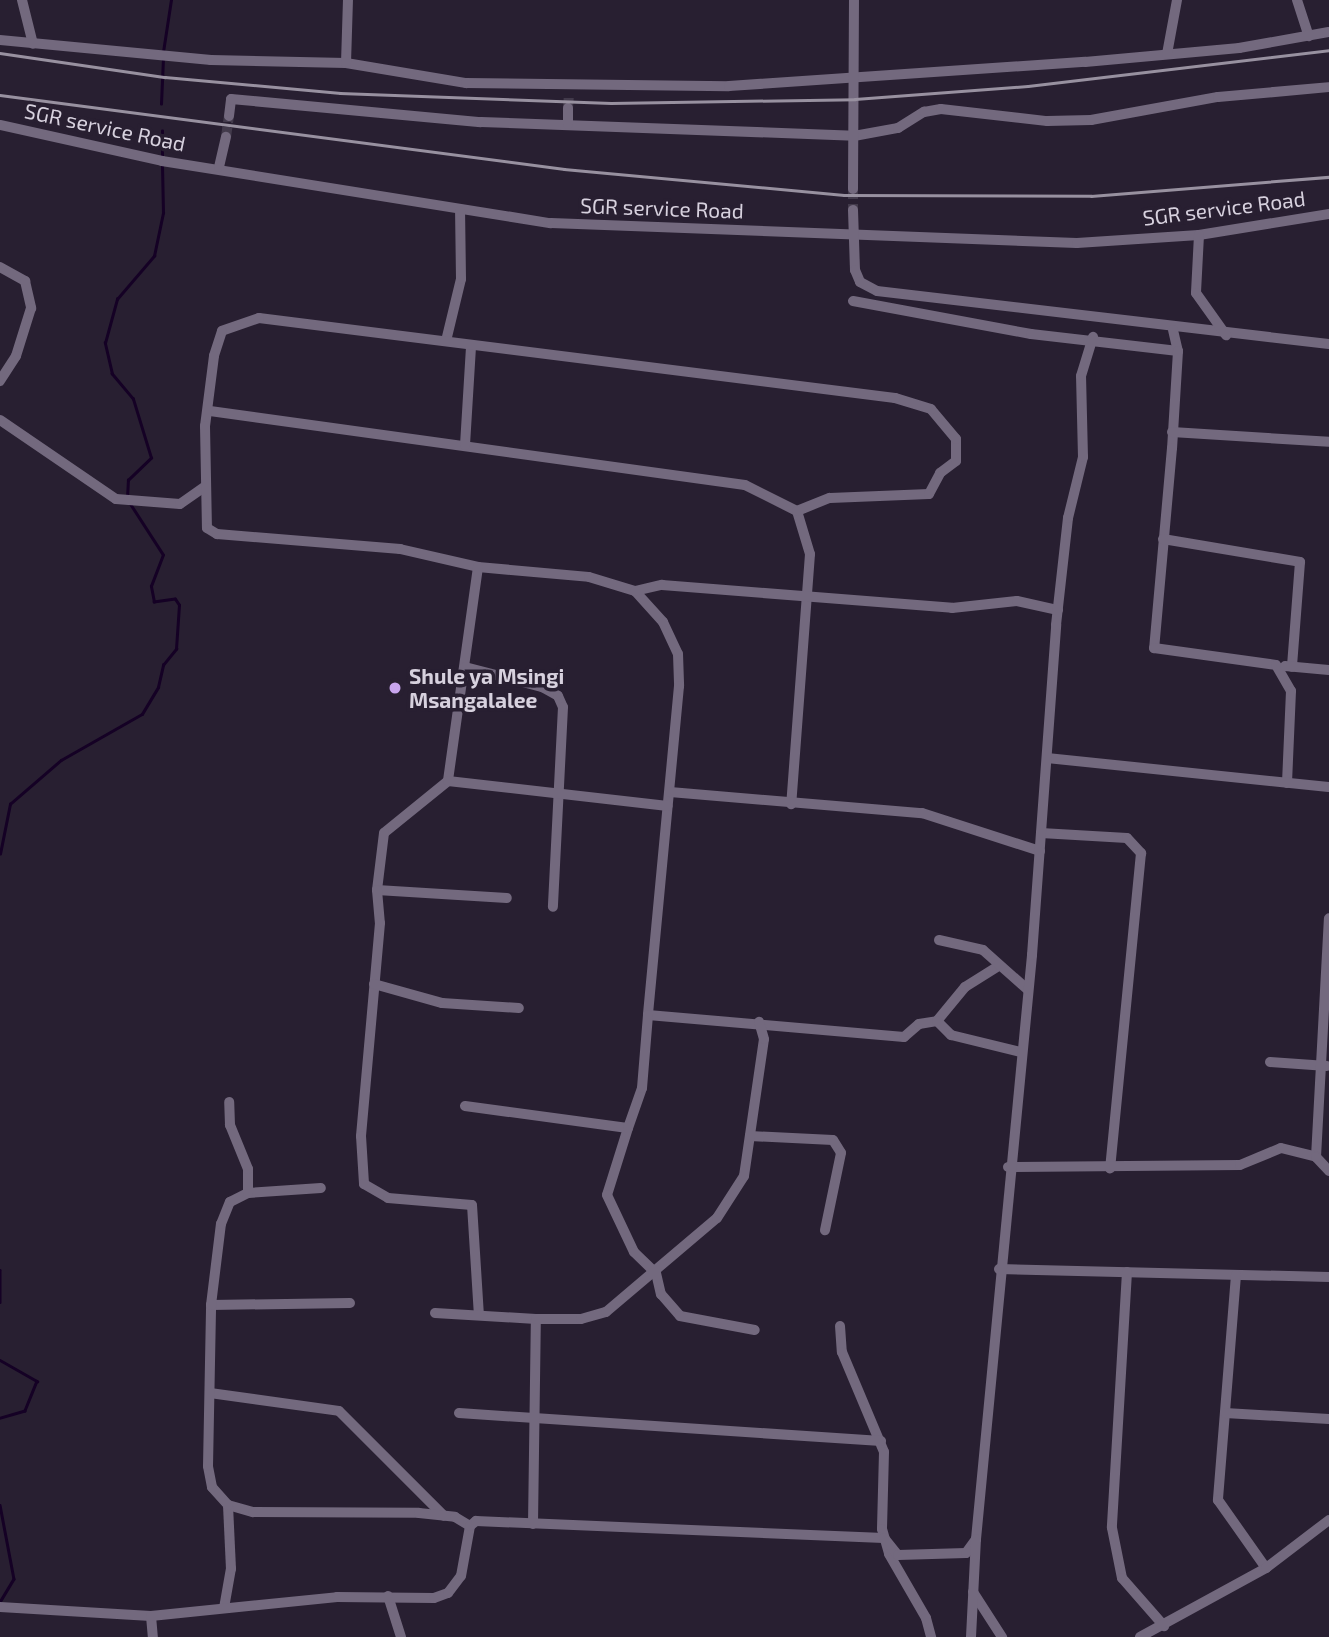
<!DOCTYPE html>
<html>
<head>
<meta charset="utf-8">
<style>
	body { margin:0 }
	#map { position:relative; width:1329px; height:1637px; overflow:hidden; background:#281f31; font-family:"Exo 2",sans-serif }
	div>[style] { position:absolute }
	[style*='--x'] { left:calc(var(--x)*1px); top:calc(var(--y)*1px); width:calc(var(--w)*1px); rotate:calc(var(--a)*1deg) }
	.stream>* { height:2.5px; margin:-1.25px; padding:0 1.25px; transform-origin:1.25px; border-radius:1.25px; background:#150125 }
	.street-tunnel>* { height:10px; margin-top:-5px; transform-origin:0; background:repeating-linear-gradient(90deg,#423a4b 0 10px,transparent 0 15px) }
	.street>* { height:10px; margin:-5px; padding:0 5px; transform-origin:5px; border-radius:5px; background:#73697e }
	.rail>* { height:2.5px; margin:-1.25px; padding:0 1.25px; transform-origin:1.25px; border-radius:1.25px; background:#9891a0 }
	.dots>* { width:19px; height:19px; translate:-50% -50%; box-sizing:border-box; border:4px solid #281f31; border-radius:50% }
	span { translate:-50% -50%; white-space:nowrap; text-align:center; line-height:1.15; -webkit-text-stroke:7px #281f31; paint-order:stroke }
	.street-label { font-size:21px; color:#d7d1de }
	.poi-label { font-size:21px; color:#d7d1de; font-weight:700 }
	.left { translate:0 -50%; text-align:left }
</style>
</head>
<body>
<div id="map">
	<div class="stream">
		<div style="--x:163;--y:52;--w:53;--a:-81.3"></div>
		<div style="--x:161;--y:104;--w:46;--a:-87.5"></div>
		<div style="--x:162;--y:158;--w:27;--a:-90"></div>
		<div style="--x:127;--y:498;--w:18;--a:-87"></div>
		<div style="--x:128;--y:480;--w:32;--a:-44"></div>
		<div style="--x:151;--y:458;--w:62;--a:-107"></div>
		<div style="--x:133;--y:399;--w:33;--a:-130"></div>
		<div style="--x:112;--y:374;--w:32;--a:-103"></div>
		<div style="--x:105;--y:343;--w:46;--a:-74.7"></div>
		<div style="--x:117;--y:299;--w:57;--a:-49.3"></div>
		<div style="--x:154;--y:256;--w:44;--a:-78.2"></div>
		<div style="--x:163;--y:213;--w:49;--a:-91.2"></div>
		<div style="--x:0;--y:854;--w:51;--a:-78.7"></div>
		<div style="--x:10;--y:804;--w:67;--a:-40.8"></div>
		<div style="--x:61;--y:760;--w:93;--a:-29.6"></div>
		<div style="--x:142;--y:714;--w:31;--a:-59"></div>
		<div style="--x:158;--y:687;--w:23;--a:-77"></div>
		<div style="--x:163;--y:665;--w:21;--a:-51"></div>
		<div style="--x:176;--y:649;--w:44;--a:-86.1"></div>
		<div style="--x:179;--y:605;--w:7;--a:-124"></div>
		<div style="--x:175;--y:599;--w:21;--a:172"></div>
		<div style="--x:154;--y:602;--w:16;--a:-101"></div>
		<div style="--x:151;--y:586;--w:33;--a:-69"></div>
		<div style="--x:163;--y:555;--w:61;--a:-122.9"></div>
		<div style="--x:0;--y:1270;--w:32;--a:90"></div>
		<div style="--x:0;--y:1360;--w:43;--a:29.6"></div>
		<div style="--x:37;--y:1381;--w:32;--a:112"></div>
		<div style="--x:25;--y:1411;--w:26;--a:164"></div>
		<div style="--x:0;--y:1505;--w:75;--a:79.3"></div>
		<div style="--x:14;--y:1579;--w:27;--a:121"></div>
	</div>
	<div class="street-tunnel">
		<div style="--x:568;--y:108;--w:13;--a:-86"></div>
		<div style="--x:226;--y:137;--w:21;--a:-82"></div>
		<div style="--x:853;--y:189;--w:21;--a:90"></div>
	</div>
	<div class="street">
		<div style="--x:22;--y:0;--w:45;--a:76"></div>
		<div style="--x:1297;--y:0;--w:38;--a:72"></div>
		<div style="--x:0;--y:40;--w:212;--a:5.4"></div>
		<div style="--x:211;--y:60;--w:135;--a:1.3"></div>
		<div style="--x:346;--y:63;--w:122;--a:9.5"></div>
		<div style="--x:466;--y:83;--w:263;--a:0.7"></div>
		<div style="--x:729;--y:86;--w:357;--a:-3.9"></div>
		<div style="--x:1085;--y:62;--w:155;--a:-5.2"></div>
		<div style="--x:1239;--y:48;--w:91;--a:-10.1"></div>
		<div style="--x:1167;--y:54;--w:55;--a:-79.5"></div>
		<div style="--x:346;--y:63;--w:63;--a:-88.2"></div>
		<div style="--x:229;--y:116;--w:17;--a:-83"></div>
		<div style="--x:231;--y:99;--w:251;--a:5.3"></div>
		<div style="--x:481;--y:122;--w:373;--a:2.1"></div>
		<div style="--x:854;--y:136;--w:45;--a:-10.3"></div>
		<div style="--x:898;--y:128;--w:31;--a:-32"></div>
		<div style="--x:924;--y:112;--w:17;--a:-10"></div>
		<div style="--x:941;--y:109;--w:107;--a:6.5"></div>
		<div style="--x:1047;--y:121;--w:44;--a:-1.3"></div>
		<div style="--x:1091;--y:120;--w:129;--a:-10.3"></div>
		<div style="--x:1218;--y:97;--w:111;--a:-5.1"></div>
		<div style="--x:568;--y:124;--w:16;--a:-90"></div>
		<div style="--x:0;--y:125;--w:166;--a:12.5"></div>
		<div style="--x:162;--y:161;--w:394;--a:9.1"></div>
		<div style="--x:551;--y:223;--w:526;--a:2.18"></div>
		<div style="--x:1077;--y:243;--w:122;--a:-3.8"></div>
		<div style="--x:1199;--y:235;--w:132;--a:-9.2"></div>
		<div style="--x:219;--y:167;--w:31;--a:-77"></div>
		<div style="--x:853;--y:189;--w:189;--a:-89.7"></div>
		<div style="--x:853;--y:210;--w:60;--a:88.1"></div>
		<div style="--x:855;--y:270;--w:13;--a:67"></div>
		<div style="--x:860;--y:282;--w:19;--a:28"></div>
		<div style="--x:877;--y:291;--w:455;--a:6.7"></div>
		<div style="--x:1199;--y:235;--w:58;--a:93"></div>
		<div style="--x:1196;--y:293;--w:52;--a:54.5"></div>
		<div style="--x:0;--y:267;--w:29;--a:29"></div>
		<div style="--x:25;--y:281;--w:28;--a:77"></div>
		<div style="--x:31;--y:308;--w:50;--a:107.4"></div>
		<div style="--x:16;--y:356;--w:30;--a:123"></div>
		<div style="--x:853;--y:301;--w:181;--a:10.5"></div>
		<div style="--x:1031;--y:334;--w:148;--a:6.6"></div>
		<div style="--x:1173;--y:330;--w:22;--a:77"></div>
		<div style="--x:1178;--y:351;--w:97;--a:93.5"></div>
		<div style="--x:1172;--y:448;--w:201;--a:95.1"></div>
		<div style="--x:1154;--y:648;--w:123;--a:7.9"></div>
		<div style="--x:1276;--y:665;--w:30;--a:60"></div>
		<div style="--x:1291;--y:691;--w:92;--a:92.5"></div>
		<div style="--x:446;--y:341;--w:64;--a:-76.4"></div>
		<div style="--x:461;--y:279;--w:68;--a:-90.8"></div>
		<div style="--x:210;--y:411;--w:540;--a:7.88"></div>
		<div style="--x:745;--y:485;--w:58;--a:26.6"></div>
		<div style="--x:797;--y:511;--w:45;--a:73.2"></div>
		<div style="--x:810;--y:554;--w:251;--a:94.3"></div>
		<div style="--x:0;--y:420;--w:140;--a:34.3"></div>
		<div style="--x:116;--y:499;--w:64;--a:4.5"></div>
		<div style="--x:180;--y:504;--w:29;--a:-35"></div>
		<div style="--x:1172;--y:432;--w:157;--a:3.6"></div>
		<div style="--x:465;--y:445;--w:99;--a:-86.5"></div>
		<div style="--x:797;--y:511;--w:35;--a:-22"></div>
		<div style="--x:830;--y:498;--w:99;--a:-2.3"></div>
		<div style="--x:929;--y:494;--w:24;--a:-62"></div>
		<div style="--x:940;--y:473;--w:20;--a:-37"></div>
		<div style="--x:956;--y:461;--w:22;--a:-90"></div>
		<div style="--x:956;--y:439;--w:39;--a:-130"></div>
		<div style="--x:931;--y:409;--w:38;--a:-163"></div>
		<div style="--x:895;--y:398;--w:641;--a:-172.83"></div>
		<div style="--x:259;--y:318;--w:39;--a:161"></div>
		<div style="--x:222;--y:331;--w:26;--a:108"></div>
		<div style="--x:214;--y:356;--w:71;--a:97.3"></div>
		<div style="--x:205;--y:426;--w:102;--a:88.9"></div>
		<div style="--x:207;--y:528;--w:12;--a:31"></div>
		<div style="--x:217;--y:534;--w:184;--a:4.7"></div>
		<div style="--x:400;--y:549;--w:80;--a:13"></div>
		<div style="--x:478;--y:567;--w:111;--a:5.1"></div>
		<div style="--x:589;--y:577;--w:48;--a:16.9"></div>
		<div style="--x:635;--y:591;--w:42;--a:47.9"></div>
		<div style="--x:663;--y:622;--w:35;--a:65"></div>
		<div style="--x:678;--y:654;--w:32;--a:88"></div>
		<div style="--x:679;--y:686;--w:330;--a:95.4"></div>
		<div style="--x:648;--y:1015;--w:257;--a:4.9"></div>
		<div style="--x:904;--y:1037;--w:20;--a:-41"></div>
		<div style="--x:919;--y:1024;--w:18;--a:-9"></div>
		<div style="--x:937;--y:1021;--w:44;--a:-50.5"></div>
		<div style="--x:965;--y:987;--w:39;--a:-32"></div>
		<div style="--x:1163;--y:539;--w:139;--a:9.5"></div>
		<div style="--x:1300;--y:562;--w:105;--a:94.4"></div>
		<div style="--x:478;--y:567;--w:216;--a:98"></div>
		<div style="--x:448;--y:781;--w:82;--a:140.9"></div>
		<div style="--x:384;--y:833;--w:57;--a:97"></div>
		<div style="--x:377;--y:890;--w:130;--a:3.5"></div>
		<div style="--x:635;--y:591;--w:28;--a:-13"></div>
		<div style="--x:662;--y:585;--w:291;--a:4.5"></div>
		<div style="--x:952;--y:608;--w:65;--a:-6.1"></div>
		<div style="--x:1017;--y:601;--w:42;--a:12.4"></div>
		<div style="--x:1285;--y:666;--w:44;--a:5.2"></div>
		<div style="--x:465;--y:667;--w:80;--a:14.6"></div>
		<div style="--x:542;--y:687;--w:18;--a:29"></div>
		<div style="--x:558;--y:696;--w:12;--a:66"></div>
		<div style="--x:563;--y:707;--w:200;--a:92.9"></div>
		<div style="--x:1047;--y:758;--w:283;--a:5.9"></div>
		<div style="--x:448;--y:781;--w:221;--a:6.5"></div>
		<div style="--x:670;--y:792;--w:253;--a:4.8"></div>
		<div style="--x:922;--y:813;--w:124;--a:17.9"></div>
		<div style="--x:1041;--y:833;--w:86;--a:3.3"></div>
		<div style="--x:1127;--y:838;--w:21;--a:47"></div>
		<div style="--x:1141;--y:853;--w:317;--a:95.6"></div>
		<div style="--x:377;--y:890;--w:33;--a:85"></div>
		<div style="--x:380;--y:923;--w:214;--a:95.1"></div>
		<div style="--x:361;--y:1136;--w:48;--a:86.4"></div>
		<div style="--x:364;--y:1184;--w:28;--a:30"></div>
		<div style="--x:388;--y:1198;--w:84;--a:4.8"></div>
		<div style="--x:472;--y:1205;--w:110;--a:86.4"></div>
		<div style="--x:939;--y:940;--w:45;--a:12.8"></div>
		<div style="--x:983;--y:950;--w:60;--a:41.6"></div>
		<div style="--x:374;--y:984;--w:71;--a:15.6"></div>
		<div style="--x:442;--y:1003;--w:77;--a:3.7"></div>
		<div style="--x:937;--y:1021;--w:20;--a:45"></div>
		<div style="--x:951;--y:1035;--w:72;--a:13.7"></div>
		<div style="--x:1270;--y:1062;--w:57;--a:4"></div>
		<div style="--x:465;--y:1106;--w:164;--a:7.7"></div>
		<div style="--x:628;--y:1128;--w:70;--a:107.4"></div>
		<div style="--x:607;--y:1195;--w:63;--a:64.7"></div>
		<div style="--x:634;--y:1252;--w:30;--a:44"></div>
		<div style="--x:656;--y:1273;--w:22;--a:77"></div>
		<div style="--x:661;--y:1294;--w:29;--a:49"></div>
		<div style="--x:680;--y:1316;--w:76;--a:10.6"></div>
		<div style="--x:628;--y:1128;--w:42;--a:-70.7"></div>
		<div style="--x:642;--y:1088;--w:73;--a:-85.3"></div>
		<div style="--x:750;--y:1136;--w:83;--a:2.8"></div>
		<div style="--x:833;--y:1140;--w:15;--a:58"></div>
		<div style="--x:841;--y:1153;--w:79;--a:101.7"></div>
		<div style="--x:1316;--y:1157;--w:239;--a:-86.9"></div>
		<div style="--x:1008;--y:1167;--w:232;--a:-0.5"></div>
		<div style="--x:1240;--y:1165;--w:44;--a:-22.5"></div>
		<div style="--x:1281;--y:1148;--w:36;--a:14"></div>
		<div style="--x:1316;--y:1157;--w:19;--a:47"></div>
		<div style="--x:248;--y:1193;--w:73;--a:-3.9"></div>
		<div style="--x:999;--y:1269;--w:330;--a:1.4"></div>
		<div style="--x:1127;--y:1272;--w:256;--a:93.4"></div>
		<div style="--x:1112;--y:1528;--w:51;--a:78.7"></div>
		<div style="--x:1122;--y:1578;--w:64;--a:48.8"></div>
		<div style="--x:1236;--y:1275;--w:226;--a:94.6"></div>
		<div style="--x:1218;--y:1500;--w:83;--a:54.8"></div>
		<div style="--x:211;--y:1305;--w:139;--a:-0.8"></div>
		<div style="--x:435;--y:1313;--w:101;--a:3.4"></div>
		<div style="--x:840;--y:1326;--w:26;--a:86"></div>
		<div style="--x:842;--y:1352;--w:108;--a:67.2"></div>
		<div style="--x:884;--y:1452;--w:77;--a:91.5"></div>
		<div style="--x:882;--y:1529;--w:26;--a:74"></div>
		<div style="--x:889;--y:1554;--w:74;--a:60"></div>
		<div style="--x:926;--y:1618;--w:20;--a:75"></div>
		<div style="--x:210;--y:1393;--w:130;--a:7.9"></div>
		<div style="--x:339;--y:1411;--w:148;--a:45"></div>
		<div style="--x:459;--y:1413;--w:423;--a:3.8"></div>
		<div style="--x:1225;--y:1413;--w:104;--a:3.3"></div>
		<div style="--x:228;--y:1505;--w:26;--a:16"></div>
		<div style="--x:253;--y:1512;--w:166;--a:0.3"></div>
		<div style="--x:419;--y:1513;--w:36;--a:6"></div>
		<div style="--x:455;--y:1517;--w:17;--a:31"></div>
		<div style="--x:533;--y:1524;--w:205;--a:-89.2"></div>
		<div style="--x:536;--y:1319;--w:45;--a:0"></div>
		<div style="--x:581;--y:1319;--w:26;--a:-16"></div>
		<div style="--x:606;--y:1312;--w:145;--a:-40.3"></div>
		<div style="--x:717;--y:1218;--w:50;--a:-57.3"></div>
		<div style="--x:744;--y:1176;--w:138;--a:-81.7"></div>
		<div style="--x:764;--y:1039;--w:18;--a:-106"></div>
		<div style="--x:973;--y:1592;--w:54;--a:57.2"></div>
		<div style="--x:388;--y:1596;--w:43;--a:72.4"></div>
		<div style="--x:0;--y:1607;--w:151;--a:3.4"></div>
		<div style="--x:151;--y:1616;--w:21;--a:85"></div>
		<div style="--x:224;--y:1608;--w:40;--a:-80"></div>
		<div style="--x:231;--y:1569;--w:64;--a:-92.7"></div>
		<div style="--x:228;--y:1505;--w:24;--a:-132"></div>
		<div style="--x:212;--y:1487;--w:21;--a:-101"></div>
		<div style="--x:208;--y:1466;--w:161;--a:-88.9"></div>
		<div style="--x:211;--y:1305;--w:82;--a:-83"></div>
		<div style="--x:221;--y:1224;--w:24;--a:-68"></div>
		<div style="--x:230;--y:1202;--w:20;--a:-27"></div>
		<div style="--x:248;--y:1193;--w:24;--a:-90"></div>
		<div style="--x:248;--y:1169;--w:48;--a:-112.2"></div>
		<div style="--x:230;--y:1125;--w:23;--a:-92"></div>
		<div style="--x:151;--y:1616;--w:187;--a:-5.8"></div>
		<div style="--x:337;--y:1597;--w:97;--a:0.6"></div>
		<div style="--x:434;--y:1598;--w:15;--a:-20"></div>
		<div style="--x:448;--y:1593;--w:21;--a:-53"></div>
		<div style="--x:461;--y:1576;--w:51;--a:-79.8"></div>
		<div style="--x:470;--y:1526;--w:8;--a:-40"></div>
		<div style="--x:476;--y:1521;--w:408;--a:2.4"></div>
		<div style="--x:884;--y:1538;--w:22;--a:51"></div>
		<div style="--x:898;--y:1555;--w:68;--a:-1.7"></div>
		<div style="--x:966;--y:1553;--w:17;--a:-54"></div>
		<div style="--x:976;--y:1539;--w:587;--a:-84.52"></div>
		<div style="--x:1032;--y:955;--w:331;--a:-85.8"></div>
		<div style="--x:1056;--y:625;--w:108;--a:-83.6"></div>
		<div style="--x:1068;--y:518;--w:63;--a:-76.2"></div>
		<div style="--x:1083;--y:457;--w:81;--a:-91.4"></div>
		<div style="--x:1081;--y:376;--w:41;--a:-72.9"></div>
		<div style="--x:971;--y:1637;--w:98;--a:-87.1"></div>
		<div style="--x:1140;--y:1637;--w:144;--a:-28.7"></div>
		<div style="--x:1266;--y:1568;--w:79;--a:-37.3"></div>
	</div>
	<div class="rail">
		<div style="--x:0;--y:53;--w:167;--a:8.3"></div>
		<div style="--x:165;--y:77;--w:176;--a:5.2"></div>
		<div style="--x:340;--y:93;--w:271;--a:2.1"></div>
		<div style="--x:611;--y:103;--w:244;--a:-0.9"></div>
		<div style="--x:855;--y:99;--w:173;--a:-4.3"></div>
		<div style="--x:1028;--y:86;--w:303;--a:-6.8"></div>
		<div style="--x:0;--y:95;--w:569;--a:7.47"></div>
		<div style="--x:564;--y:169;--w:281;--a:5.3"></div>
		<div style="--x:844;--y:195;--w:247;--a:0.2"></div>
		<div style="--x:1091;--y:196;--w:239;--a:-4.6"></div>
	</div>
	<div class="dots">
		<div style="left:395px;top:688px;background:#c9a5ee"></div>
	</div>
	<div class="street-label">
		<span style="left:105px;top:127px;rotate:12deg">SGR service Road</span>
		<span style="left:662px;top:208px;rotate:2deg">SGR service Road</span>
		<span style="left:1224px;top:208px;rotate:-7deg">SGR service Road</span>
	</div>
	<div class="poi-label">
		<span class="left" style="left:409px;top:688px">Shule ya Msingi<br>Msangalalee</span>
	</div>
</div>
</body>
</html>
